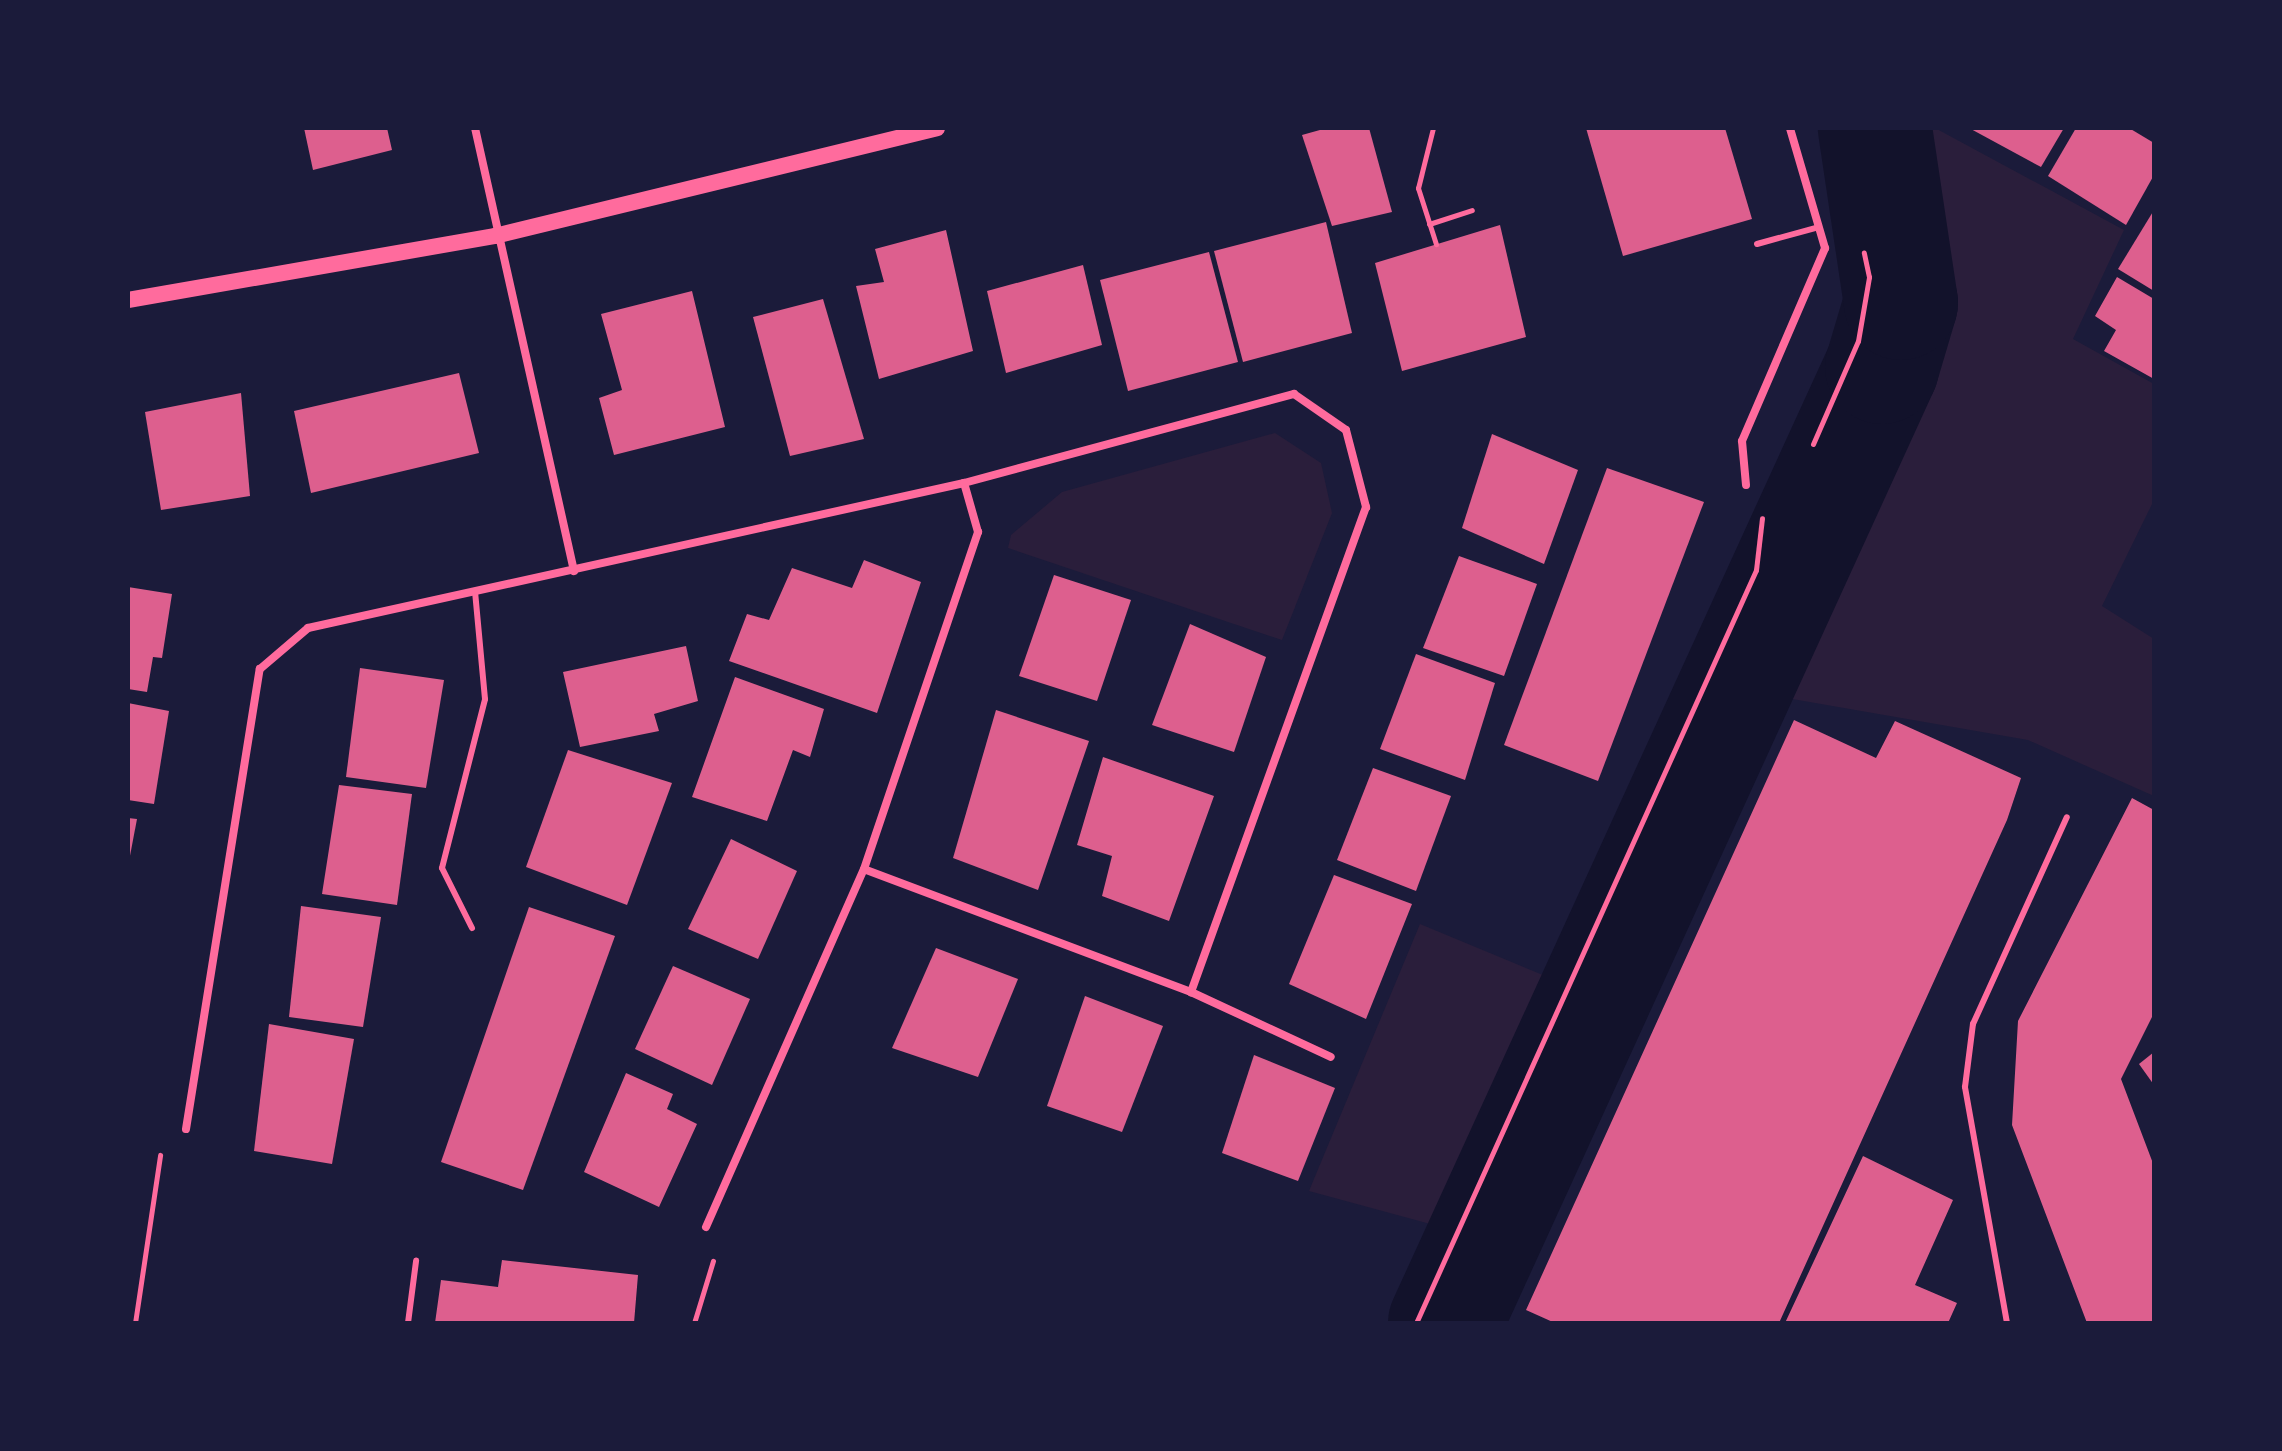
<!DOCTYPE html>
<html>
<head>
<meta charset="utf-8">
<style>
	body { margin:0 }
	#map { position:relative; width:2282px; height:1451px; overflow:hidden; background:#1b1b3a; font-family:Barlow,sans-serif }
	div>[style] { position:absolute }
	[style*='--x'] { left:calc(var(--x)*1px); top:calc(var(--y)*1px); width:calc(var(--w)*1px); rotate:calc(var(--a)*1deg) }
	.green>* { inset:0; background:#2a1e3b }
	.river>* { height:114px; margin:-57px; padding:0 57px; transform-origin:57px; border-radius:57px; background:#12122b }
	.building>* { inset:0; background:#dd5f8e }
	.path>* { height:5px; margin:-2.5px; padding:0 2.5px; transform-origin:2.5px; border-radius:2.5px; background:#ff6b9d }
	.service>* { height:6px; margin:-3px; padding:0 3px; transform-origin:3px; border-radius:3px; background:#ff6b9d }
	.minor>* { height:8px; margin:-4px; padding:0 4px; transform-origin:4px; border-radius:4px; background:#ff6b9d }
	.secondary>* { height:16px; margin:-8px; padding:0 8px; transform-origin:8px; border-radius:8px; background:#ff6b9d }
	span { translate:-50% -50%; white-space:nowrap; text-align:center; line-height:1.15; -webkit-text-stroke:8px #1b1b3a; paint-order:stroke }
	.frame { position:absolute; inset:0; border:130px solid #1b1b3a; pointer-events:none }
</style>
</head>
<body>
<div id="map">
	<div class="green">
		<div style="clip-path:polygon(1892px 128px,1935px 128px,2124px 230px,2073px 339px,2154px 384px,2154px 500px,2102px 606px,2154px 639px,2154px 796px,2028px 740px,1775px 696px,1762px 687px,1801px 615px,1918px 342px,1922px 292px)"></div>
		<div style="clip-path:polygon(1275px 433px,1321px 463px,1332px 513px,1282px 640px,1008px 548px,1011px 535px,1062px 492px)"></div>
		<div style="clip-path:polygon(1420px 924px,1555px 980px,1445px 1228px,1309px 1191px)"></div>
	</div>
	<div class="river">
		<div style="--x:1445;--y:1323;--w:1051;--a:-65.43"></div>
		<div style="--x:1882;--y:367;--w:67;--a:-73.5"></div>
		<div style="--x:1901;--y:303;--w:177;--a:-98.5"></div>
	</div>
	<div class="building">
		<div style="clip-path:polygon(304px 128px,387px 128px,392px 150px,313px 170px)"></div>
		<div style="clip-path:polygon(1327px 128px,1369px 128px,1392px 212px,1332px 226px,1302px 135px)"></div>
		<div style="clip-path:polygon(1586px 128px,1725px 128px,1752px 219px,1623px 256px)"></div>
		<div style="clip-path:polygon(1969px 128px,2064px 128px,2041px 167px)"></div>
		<div style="clip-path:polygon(2076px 128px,2129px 128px,2154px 143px,2154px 175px,2126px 225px,2048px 176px)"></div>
		<div style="clip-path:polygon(2154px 210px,2154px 291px,2118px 269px)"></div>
		<div style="clip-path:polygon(1326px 222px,1352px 333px,1243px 362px,1214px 251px)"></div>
		<div style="clip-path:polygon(1500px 225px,1526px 337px,1402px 371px,1375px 263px)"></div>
		<div style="clip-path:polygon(946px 230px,973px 351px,879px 379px,856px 286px,884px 282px,875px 249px)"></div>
		<div style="clip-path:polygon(1209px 252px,1238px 362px,1128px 391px,1100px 280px)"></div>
		<div style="clip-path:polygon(1083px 265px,1102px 345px,1006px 373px,987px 291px)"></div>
		<div style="clip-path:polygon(2117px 277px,2154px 299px,2154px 379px,2104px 351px,2116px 330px,2095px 316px)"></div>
		<div style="clip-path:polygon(692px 291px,725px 427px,614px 455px,599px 398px,622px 390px,601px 314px)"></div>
		<div style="clip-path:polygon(823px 299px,864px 439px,790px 456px,753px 317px)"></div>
		<div style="clip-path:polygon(459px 373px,479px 453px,311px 493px,294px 411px)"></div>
		<div style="clip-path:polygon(241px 393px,250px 496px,161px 510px,145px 412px)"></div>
		<div style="clip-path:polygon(1492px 434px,1578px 470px,1544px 564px,1462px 528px)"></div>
		<div style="clip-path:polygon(1607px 468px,1704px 502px,1598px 781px,1504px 745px)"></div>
		<div style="clip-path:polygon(1459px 556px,1537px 584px,1504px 676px,1423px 648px)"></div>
		<div style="clip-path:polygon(864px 560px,921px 582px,877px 713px,729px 661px,747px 614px,769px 620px,792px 568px,852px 588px)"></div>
		<div style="clip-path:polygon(1054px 575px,1131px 600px,1097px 701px,1019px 676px)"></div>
		<div style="clip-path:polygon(128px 587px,172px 594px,162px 658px,153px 657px,147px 692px,128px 689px)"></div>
		<div style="clip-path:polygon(1190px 624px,1266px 657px,1234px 752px,1152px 725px)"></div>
		<div style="clip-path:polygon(686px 646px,698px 701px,654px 714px,659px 731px,580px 747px,563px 672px)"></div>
		<div style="clip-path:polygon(1416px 654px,1495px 683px,1465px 780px,1380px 749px)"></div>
		<div style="clip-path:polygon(360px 668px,444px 680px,426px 788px,346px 777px)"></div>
		<div style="clip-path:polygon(735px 677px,824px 709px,810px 757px,793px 750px,767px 821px,692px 797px)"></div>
		<div style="clip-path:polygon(128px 703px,169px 711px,154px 804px,128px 800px)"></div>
		<div style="clip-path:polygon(996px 710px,1089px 741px,1038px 890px,953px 858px)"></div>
		<div style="clip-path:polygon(1794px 720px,1876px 758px,1895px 721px,2021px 778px,2007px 820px,1779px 1323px,1555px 1323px,1526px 1310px)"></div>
		<div style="clip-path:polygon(568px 750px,672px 783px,627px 905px,526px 867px)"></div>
		<div style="clip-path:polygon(1103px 757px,1214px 796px,1169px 921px,1102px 896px,1112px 856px,1077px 845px)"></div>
		<div style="clip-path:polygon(1373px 768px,1451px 796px,1416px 891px,1337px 860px)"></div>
		<div style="clip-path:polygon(339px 785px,412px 794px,397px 905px,322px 894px)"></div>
		<div style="clip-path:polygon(2132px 798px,2154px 810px,2154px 1013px,2121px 1079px,2154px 1166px,2154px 1323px,2087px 1323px,2012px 1125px,2018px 1021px)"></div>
		<div style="clip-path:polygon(128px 818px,137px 819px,129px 861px,128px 861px)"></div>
		<div style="clip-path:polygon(731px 839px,797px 871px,758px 959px,688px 929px)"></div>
		<div style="clip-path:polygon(1334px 875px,1412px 904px,1366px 1019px,1289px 984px)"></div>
		<div style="clip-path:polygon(301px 906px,381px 917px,363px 1027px,289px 1017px)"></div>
		<div style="clip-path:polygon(529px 907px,615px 936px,523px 1190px,441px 1162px)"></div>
		<div style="clip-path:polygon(936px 948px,1018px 979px,978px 1077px,892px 1048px)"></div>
		<div style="clip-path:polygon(673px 966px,750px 999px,712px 1085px,635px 1049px)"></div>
		<div style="clip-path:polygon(1085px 996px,1163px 1026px,1122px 1132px,1047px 1106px)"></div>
		<div style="clip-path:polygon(269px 1024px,354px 1039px,332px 1164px,254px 1151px)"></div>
		<div style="clip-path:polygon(2154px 1052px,2154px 1085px,2139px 1064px)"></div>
		<div style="clip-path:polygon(1254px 1055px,1335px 1088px,1298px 1181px,1222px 1153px)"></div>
		<div style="clip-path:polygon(626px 1073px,673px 1094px,667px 1109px,697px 1124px,659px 1207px,584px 1172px)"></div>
		<div style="clip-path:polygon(1863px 1156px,1953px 1200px,1915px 1285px,1957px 1303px,1948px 1323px,1785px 1323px)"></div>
		<div style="clip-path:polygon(502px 1260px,638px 1275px,634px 1323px,435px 1323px,441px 1280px,498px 1287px)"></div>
	</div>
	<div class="path">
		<div style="--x:1433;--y:128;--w:62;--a:104"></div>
		<div style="--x:1418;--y:188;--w:59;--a:72.2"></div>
		<div style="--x:1429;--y:224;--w:45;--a:-18"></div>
		<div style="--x:1813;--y:444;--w:112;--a:-66.4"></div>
		<div style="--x:1858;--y:341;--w:65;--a:-80.2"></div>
		<div style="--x:1869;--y:277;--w:25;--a:-102"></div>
		<div style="--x:135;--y:1323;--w:170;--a:-81.5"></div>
		<div style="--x:694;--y:1323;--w:65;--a:-73"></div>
		<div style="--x:1416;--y:1323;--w:826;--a:-65.7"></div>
		<div style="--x:1756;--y:570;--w:52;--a:-83.4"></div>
	</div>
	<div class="service">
		<div style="--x:1757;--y:244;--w:64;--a:-15.3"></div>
		<div style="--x:472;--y:928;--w:67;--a:-116.6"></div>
		<div style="--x:442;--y:868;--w:174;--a:-75.7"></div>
		<div style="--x:485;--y:699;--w:107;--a:-95.3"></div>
		<div style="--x:408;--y:1323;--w:63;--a:-82.6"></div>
		<div style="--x:2007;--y:1323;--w:240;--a:-100.1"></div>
		<div style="--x:1965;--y:1087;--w:64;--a:-82.8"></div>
		<div style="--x:1973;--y:1024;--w:227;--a:-65.6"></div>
	</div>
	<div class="minor">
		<div style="--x:475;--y:128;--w:454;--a:77.4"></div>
		<div style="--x:1746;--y:485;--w:44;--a:-95.2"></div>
		<div style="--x:1742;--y:441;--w:210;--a:-66.7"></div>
		<div style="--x:1825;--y:248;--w:125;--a:-106.3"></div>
		<div style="--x:1191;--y:992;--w:154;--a:24.9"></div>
		<div style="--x:186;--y:1129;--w:466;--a:-80.9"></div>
		<div style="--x:260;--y:669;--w:63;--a:-40.5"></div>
		<div style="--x:308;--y:628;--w:672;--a:-12.46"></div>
		<div style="--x:964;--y:483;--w:342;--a:-15.1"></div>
		<div style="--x:1294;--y:394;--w:63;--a:34.7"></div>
		<div style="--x:1346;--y:430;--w:80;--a:75.4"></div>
		<div style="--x:1366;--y:507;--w:516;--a:109.84"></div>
		<div style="--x:1191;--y:992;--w:349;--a:-159.4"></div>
		<div style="--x:706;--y:1227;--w:391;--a:-66.2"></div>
		<div style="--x:864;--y:869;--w:356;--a:-71.3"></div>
		<div style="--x:978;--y:532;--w:51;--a:-105.9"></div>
	</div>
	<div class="secondary">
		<div style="--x:128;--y:300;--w:373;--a:-9.9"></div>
		<div style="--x:495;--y:236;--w:455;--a:-13.7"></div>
	</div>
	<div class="frame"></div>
</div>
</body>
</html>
